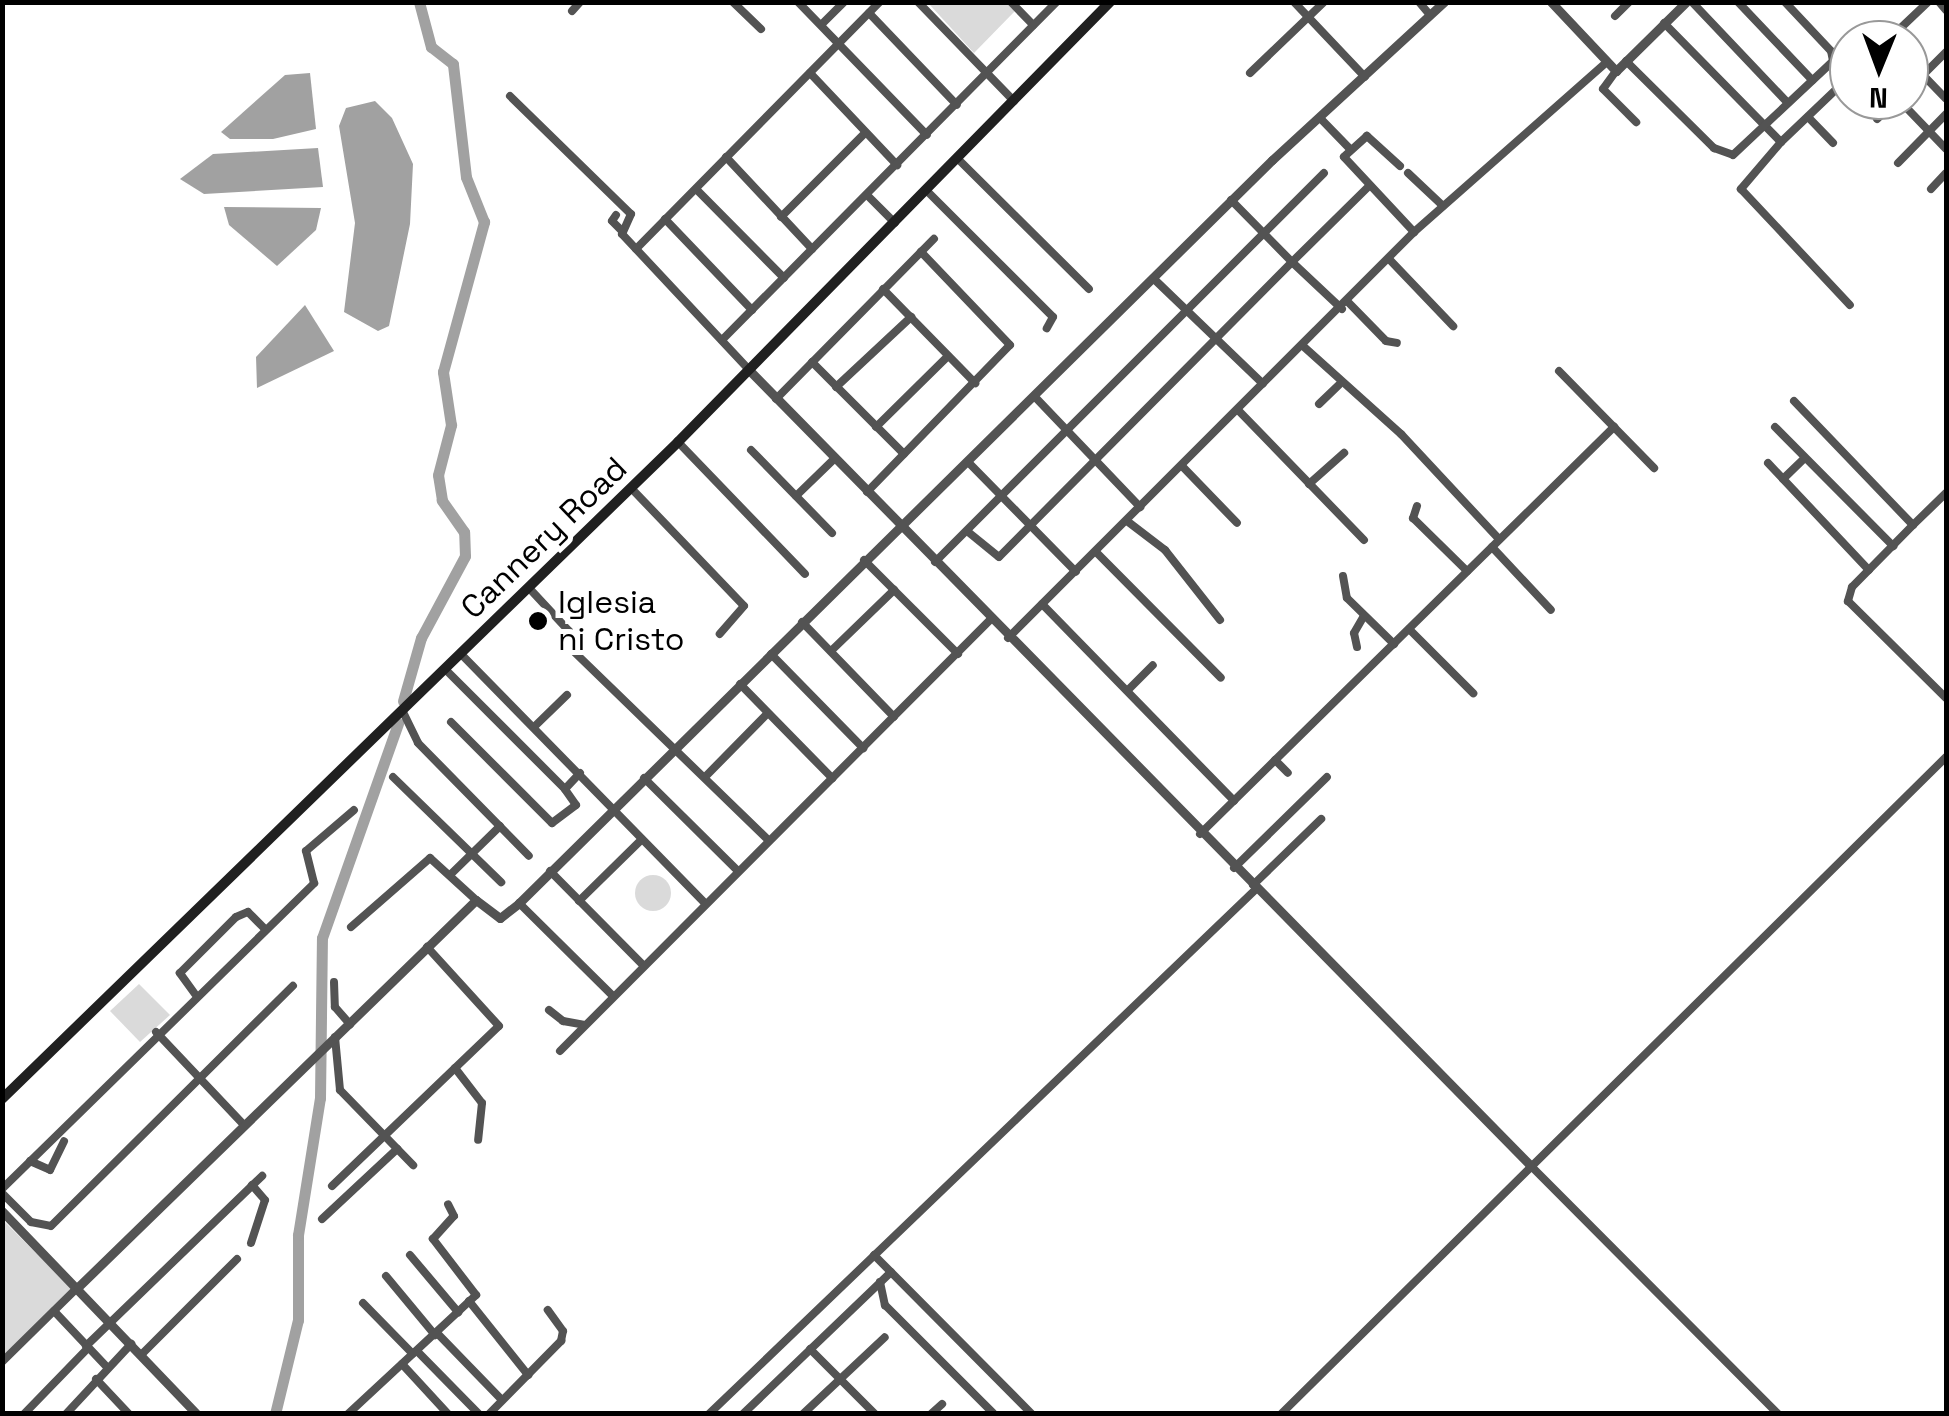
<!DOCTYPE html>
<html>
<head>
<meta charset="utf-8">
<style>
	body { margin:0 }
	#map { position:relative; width:1949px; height:1416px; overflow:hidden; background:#fff; font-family:"Space Grotesk",sans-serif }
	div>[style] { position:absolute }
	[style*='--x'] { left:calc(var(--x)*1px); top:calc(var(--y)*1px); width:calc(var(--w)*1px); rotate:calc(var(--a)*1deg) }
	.green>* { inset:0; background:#dadada }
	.round { border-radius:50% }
	.water>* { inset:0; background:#a1a1a1 }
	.river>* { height:11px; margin:-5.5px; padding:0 5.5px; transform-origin:5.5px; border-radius:5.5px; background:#a1a1a1 }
	.minor>* { height:8px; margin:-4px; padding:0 4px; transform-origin:4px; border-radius:4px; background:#535353 }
	.tertiary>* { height:9px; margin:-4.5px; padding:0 4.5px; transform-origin:4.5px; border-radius:4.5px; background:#535353 }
	.secondary>* { height:10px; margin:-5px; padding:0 5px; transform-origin:5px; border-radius:5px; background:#202020 }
	.dots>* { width:28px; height:28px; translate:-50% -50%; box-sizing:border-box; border:5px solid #fff; border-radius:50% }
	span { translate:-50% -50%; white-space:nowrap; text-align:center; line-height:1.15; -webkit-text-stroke:10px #fff; paint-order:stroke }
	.street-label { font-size:32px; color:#000 }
	.poi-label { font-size:32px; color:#000 }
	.left { translate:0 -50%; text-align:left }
	.frame { position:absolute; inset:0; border:5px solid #000; pointer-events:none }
	.north { position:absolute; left:1829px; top:20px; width:100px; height:100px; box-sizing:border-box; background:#fff; border:2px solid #999; border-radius:50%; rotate:181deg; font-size:28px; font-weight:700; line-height:40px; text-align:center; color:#000 }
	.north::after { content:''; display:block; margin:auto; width:35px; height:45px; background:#000; clip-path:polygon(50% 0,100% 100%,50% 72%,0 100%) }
</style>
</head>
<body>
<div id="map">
	<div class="green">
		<div style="clip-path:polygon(1007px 3px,1015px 11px,974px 53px,929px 4px)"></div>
		<div class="round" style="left:635px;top:875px;width:36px;height:36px"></div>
		<div style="clip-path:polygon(139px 984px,170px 1015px,140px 1042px,110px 1011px)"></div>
		<div style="clip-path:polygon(3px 1220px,72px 1289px,3px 1356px)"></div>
	</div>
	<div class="water">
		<div style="clip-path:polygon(310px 73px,316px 129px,273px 139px,230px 139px,221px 132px,285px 75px)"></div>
		<div style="clip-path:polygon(375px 101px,392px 118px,413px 164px,410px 224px,389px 326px,378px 331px,344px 312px,355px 223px,339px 126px,346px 108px)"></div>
		<div style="clip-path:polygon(318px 148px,323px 187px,204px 194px,180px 179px,213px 154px)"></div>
		<div style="clip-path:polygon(224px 207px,321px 208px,316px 230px,277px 266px,229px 225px)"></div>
		<div style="clip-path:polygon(305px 305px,334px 351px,257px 388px,256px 357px)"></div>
	</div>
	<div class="river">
		<div style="--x:403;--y:701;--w:66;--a:-74.1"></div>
		<div style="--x:421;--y:638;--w:93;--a:-61.8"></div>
		<div style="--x:465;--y:556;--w:24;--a:-92"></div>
		<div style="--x:464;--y:532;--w:39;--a:-125"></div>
		<div style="--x:442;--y:500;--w:25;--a:-99"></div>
		<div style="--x:438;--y:475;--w:52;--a:-75.4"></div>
		<div style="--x:451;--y:425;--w:54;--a:-98.6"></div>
		<div style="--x:443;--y:372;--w:156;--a:-74.7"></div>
		<div style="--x:484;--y:222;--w:48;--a:-111.8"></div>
		<div style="--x:466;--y:177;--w:114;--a:-96.6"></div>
		<div style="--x:453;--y:64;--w:28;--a:-142"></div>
		<div style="--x:431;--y:47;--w:47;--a:-104.9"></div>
		<div style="--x:275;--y:1414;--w:97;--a:-76.3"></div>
		<div style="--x:298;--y:1320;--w:85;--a:-90"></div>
		<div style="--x:298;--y:1235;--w:139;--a:-80.9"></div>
		<div style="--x:320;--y:1098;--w:160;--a:-89.3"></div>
		<div style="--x:322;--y:938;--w:228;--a:-70.5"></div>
	</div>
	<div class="minor">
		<div style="--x:733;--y:2;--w:39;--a:44"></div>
		<div style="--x:798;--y:2;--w:185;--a:45.9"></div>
		<div style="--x:918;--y:2;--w:138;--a:45.9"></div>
		<div style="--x:1011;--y:2;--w:32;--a:46"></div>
		<div style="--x:1294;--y:2;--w:103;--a:46.6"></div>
		<div style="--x:1419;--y:2;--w:17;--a:50"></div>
		<div style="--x:1692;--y:2;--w:139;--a:46.5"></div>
		<div style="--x:1738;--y:2;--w:108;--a:46.5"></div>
		<div style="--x:1939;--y:2;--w:11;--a:49"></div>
		<div style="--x:572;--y:11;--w:12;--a:-48"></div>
		<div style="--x:869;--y:13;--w:127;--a:46.3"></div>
		<div style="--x:1615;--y:16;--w:20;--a:-45"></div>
		<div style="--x:1664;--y:23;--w:167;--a:45.5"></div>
		<div style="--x:1781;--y:142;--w:62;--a:130.4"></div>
		<div style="--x:1741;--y:189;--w:159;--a:46.8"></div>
		<div style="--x:822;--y:24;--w:31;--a:-45"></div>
		<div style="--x:1888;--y:40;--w:55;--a:-43.5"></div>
		<div style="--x:1626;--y:61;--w:124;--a:44.7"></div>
		<div style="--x:1714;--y:148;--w:20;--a:20"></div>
		<div style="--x:1733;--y:155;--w:137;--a:-43.2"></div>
		<div style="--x:1833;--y:61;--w:10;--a:-101"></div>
		<div style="--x:1831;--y:51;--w:67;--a:-133.2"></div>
		<div style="--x:1616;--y:71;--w:22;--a:126"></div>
		<div style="--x:1603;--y:89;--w:47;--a:45"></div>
		<div style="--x:810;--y:73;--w:127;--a:46.6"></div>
		<div style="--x:1250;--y:73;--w:103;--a:-43.8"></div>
		<div style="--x:1923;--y:75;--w:33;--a:46"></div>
		<div style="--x:1909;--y:89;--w:52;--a:-45"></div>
		<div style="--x:510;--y:96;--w:169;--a:44.3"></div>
		<div style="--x:631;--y:214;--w:22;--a:114"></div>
		<div style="--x:622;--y:234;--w:187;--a:46.9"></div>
		<div style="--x:1899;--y:100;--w:68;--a:46.2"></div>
		<div style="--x:1808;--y:117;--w:36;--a:46"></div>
		<div style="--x:1320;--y:118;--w:43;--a:45.9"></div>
		<div style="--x:1877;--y:119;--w:28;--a:-44"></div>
		<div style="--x:1781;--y:142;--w:94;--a:-43.7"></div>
		<div style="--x:726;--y:157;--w:126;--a:46.9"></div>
		<div style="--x:959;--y:160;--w:183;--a:44.8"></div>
		<div style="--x:1898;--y:163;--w:69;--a:-45.6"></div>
		<div style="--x:1400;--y:166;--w:45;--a:-137.7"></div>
		<div style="--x:1367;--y:136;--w:31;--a:138"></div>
		<div style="--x:1344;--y:157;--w:103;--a:47"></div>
		<div style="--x:1408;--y:173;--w:48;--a:43.3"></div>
		<div style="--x:696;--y:189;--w:125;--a:45.3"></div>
		<div style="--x:1931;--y:189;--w:22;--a:-47"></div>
		<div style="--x:927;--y:191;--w:178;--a:45"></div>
		<div style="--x:1053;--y:317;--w:13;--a:119"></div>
		<div style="--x:868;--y:196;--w:38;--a:45"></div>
		<div style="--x:616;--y:215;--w:7;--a:124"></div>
		<div style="--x:612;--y:221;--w:13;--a:45"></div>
		<div style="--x:781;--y:217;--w:119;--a:-45"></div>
		<div style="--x:665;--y:219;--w:126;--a:46.3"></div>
		<div style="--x:636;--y:249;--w:347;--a:-45.4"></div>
		<div style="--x:1389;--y:259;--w:93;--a:46.3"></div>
		<div style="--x:1154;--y:279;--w:151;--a:43.9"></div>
		<div style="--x:883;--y:289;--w:132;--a:45.6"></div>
		<div style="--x:1348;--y:302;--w:54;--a:45.7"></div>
		<div style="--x:1386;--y:341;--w:11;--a:10"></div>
		<div style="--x:1342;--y:309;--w:69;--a:-136.8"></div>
		<div style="--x:1292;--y:262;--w:105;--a:-44.6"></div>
		<div style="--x:722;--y:340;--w:476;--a:-45.3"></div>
		<div style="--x:1303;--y:346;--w:132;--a:41.9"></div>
		<div style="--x:1401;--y:434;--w:144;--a:47"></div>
		<div style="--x:812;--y:362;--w:130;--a:45"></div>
		<div style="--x:1559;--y:371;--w:136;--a:45.6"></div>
		<div style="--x:836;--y:387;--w:103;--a:-43"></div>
		<div style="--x:1036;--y:398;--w:151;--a:46.3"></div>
		<div style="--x:776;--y:399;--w:225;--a:-45.4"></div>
		<div style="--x:1794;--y:401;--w:172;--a:46.2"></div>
		<div style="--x:1913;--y:525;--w:46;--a:-44.1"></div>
		<div style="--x:1319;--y:404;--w:28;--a:-44"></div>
		<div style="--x:1238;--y:410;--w:181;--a:45.9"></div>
		<div style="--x:876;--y:427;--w:101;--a:-44.6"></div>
		<div style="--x:1775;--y:427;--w:168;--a:45.2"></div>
		<div style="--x:678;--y:442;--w:183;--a:46.1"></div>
		<div style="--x:751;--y:450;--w:116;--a:45.7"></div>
		<div style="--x:1768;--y:463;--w:147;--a:46.7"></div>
		<div style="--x:970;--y:464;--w:151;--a:45.5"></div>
		<div style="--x:1182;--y:466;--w:79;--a:46"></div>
		<div style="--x:1783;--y:479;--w:30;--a:-44"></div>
		<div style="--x:1309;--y:484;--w:47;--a:-41.5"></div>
		<div style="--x:631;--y:488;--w:163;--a:46.2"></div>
		<div style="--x:744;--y:606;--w:37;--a:131"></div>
		<div style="--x:867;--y:492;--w:205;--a:-45.8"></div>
		<div style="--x:1010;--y:345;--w:129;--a:-133.7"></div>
		<div style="--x:796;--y:496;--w:53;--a:-44.2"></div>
		<div style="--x:1417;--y:506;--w:13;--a:108"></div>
		<div style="--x:1413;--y:518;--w:76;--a:44.5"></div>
		<div style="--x:1127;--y:521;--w:48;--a:37.3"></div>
		<div style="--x:1165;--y:550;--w:89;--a:51.8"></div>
		<div style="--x:1913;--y:525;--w:87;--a:134.5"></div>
		<div style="--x:1852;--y:587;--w:15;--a:106"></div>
		<div style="--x:1848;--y:601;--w:138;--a:44.7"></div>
		<div style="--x:967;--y:531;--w:41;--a:39.1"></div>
		<div style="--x:999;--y:557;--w:416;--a:-45.2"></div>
		<div style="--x:1292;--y:262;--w:87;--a:-134.5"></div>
		<div style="--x:1492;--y:547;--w:86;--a:46.9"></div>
		<div style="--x:1096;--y:552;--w:177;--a:45.2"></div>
		<div style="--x:864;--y:560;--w:133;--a:45"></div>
		<div style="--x:935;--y:562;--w:550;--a:-45"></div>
		<div style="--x:1343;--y:576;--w:22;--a:80"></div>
		<div style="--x:1347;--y:598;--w:66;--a:44.4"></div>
		<div style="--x:529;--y:588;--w:59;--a:47.1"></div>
		<div style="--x:569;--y:631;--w:13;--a:108"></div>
		<div style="--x:565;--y:643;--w:284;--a:44.1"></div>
		<div style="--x:1042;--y:604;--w:275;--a:45.7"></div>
		<div style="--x:802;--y:622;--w:132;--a:45.9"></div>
		<div style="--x:1409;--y:629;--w:91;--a:45"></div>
		<div style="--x:1008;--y:638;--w:574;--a:-45"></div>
		<div style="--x:1414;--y:232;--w:257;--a:-41.4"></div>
		<div style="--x:1357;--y:647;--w:14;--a:-102"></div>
		<div style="--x:1354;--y:633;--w:20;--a:-60"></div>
		<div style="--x:831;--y:651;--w:88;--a:-44.1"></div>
		<div style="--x:461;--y:654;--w:349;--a:45.6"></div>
		<div style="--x:771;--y:654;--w:132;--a:45.6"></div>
		<div style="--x:445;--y:669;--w:170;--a:45"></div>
		<div style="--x:740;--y:684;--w:132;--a:45.6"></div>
		<div style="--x:1128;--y:690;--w:35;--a:-45"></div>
		<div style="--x:403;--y:712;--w:34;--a:64"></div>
		<div style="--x:418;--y:743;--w:158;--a:45.5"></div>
		<div style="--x:451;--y:722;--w:143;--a:45"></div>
		<div style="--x:552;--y:823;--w:30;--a:-37"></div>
		<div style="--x:576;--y:805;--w:19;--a:-125"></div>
		<div style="--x:565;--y:789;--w:22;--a:-47"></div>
		<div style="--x:534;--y:727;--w:46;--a:-44.1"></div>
		<div style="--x:1275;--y:760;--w:18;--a:45"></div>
		<div style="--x:706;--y:776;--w:88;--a:-45.5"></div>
		<div style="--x:393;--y:777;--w:151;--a:44.2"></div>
		<div style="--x:644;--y:778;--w:132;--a:44.7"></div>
		<div style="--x:1200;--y:834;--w:581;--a:-44.51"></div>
		<div style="--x:1234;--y:868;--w:130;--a:-44.4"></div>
		<div style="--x:550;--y:871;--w:132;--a:45.3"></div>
		<div style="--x:450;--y:875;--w:70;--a:-44.4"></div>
		<div style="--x:1253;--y:885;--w:95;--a:-44.1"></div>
		<div style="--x:579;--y:901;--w:88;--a:-44.5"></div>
		<div style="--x:519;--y:903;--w:132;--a:44.7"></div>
		<div style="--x:351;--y:927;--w:105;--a:-41.1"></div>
		<div style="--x:430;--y:858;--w:62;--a:42.4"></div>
		<div style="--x:334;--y:982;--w:25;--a:88"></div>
		<div style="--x:335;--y:1007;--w:23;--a:49"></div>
		<div style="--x:195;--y:994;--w:26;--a:-126"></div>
		<div style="--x:180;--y:973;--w:79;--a:-45"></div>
		<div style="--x:236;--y:917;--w:13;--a:-23"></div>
		<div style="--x:248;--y:912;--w:24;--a:45"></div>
		<div style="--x:549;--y:1010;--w:18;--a:38"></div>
		<div style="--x:563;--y:1021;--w:22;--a:10"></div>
		<div style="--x:156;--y:1032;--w:127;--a:46.6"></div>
		<div style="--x:335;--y:1037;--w:53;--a:84.6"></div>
		<div style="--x:340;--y:1090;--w:105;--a:45.8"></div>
		<div style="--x:560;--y:1051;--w:609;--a:-45.07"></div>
		<div style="--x:455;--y:1068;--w:44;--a:52.4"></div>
		<div style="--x:482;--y:1103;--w:37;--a:96"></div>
		<div style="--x:30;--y:1161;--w:22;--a:24"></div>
		<div style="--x:50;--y:1170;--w:32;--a:-64"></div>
		<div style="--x:1530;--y:1165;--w:351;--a:45.1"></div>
		<div style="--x:332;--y:1186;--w:231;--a:-43.8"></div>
		<div style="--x:499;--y:1026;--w:107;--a:-132.3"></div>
		<div style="--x:2;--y:1189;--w:437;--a:-44.4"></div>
		<div style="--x:314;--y:883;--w:33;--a:-104"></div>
		<div style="--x:306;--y:851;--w:63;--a:-40.5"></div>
		<div style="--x:2;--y:1193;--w:41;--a:45"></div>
		<div style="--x:31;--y:1222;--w:20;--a:11"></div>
		<div style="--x:51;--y:1226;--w:341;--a:-44.8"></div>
		<div style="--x:322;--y:1219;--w:103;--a:-43"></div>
		<div style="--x:251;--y:1243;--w:45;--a:-72"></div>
		<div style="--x:265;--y:1200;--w:20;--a:-131"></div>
		<div style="--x:410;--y:1255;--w:75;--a:49.9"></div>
		<div style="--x:874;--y:1255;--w:224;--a:45.2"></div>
		<div style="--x:386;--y:1276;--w:77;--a:50.3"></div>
		<div style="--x:880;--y:1282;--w:24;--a:78"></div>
		<div style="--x:885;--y:1305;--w:153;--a:45"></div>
		<div style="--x:469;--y:1301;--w:95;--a:51.4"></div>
		<div style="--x:363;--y:1303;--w:71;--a:45.6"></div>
		<div style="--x:54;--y:1311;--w:77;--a:46.6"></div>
		<div style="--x:437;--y:1333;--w:93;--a:45.9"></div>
		<div style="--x:86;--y:1346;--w:245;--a:-44"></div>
		<div style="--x:810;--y:1349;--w:92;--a:45"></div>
		<div style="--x:417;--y:1351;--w:88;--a:45.5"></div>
		<div style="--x:143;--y:1353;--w:133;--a:-45"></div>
		<div style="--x:2;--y:1362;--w:107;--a:-44.6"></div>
		<div style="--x:402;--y:1364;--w:68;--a:47.4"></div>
		<div style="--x:96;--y:1379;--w:48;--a:46.7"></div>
		<div style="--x:24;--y:1414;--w:92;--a:-45.9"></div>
		<div style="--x:66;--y:1414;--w:96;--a:-47.1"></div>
		<div style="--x:348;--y:1414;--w:175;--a:-42.9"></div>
		<div style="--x:476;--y:1295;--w:71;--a:-127.5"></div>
		<div style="--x:433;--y:1239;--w:31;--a:-48"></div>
		<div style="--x:454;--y:1216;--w:13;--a:-117"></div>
		<div style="--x:489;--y:1414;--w:103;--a:-45.4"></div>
		<div style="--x:561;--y:1341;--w:10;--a:-79"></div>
		<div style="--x:563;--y:1331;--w:26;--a:-126"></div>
		<div style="--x:709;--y:1414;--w:757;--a:-43.82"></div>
		<div style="--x:743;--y:1414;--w:205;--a:-43.8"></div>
		<div style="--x:803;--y:1414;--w:112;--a:-43.2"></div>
		<div style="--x:931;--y:1414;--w:15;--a:-42"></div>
		<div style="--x:1281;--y:1414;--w:935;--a:-44.65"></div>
	</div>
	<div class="tertiary">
		<div style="--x:1551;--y:2;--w:95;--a:46.7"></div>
		<div style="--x:1616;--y:71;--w:98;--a:-44.6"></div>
		<div style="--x:750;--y:371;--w:1113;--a:45.51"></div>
		<div style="--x:2;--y:1211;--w:281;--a:46.2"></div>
		<div style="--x:78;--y:1287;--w:555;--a:-44.2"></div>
		<div style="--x:476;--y:900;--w:30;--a:37"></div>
		<div style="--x:500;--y:918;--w:24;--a:-38"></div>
		<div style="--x:519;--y:903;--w:1058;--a:-44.62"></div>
		<div style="--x:1272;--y:160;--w:234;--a:-42.6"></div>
	</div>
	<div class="secondary">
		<div style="--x:2;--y:1099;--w:943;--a:-44.18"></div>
		<div style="--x:678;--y:442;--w:617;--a:-45.53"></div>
	</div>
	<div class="dots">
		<div style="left:538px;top:621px;background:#000"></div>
	</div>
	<div class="street-label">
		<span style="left:544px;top:538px;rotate:-44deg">Cannery Road</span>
	</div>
	<div class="poi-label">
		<span class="left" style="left:558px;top:621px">Iglesia<br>ni Cristo</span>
	</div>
	<div class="frame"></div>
	<div class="north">N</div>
</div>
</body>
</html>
